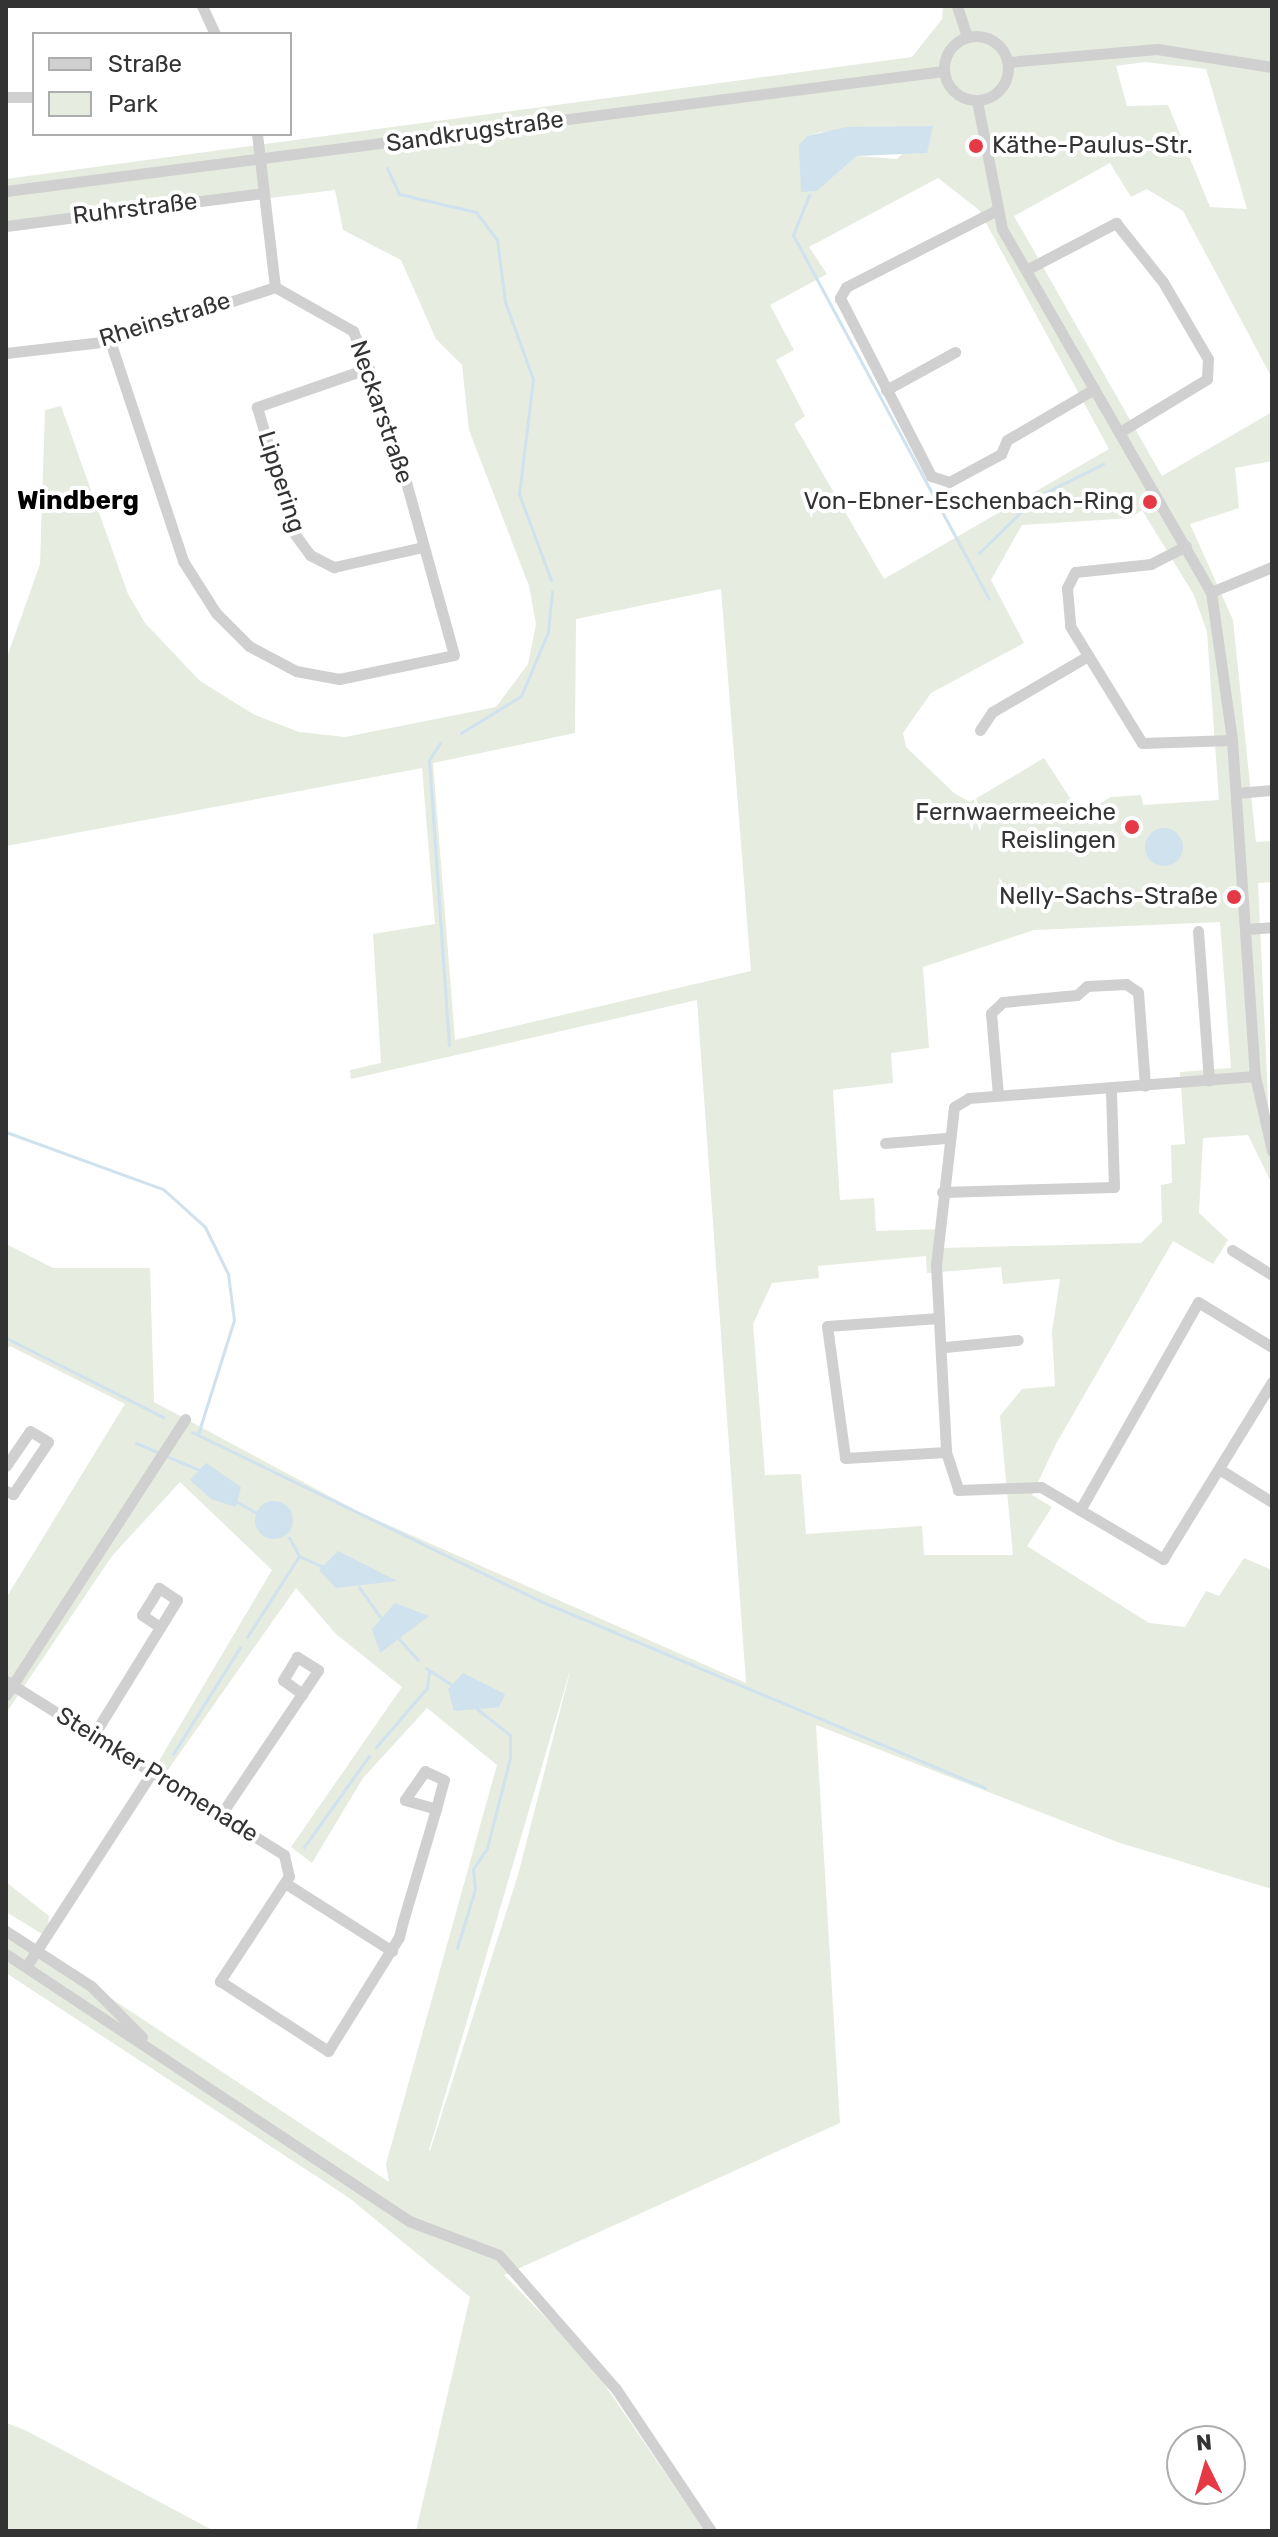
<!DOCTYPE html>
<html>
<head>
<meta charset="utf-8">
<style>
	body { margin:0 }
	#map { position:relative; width:1278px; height:2537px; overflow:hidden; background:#fff; font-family:Rubik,sans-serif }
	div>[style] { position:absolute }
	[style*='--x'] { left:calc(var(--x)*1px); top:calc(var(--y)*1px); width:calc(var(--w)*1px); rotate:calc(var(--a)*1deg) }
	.green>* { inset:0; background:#e6ecdf }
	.water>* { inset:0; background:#cfe2ee }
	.round { border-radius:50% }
	.stream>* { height:3px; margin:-1.5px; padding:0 1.5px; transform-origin:1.5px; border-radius:1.5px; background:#cfe2ee }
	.minor>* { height:11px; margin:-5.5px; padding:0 5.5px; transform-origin:5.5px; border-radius:5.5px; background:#d0d0d0 }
	.minor>.ring { margin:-5.5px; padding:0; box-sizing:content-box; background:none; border:11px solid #d0d0d0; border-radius:50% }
	.dots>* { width:22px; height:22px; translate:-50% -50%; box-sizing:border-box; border:4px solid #fff; border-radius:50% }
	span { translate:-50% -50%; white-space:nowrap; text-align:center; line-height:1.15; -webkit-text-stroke:8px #fff; paint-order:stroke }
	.street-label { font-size:24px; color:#333 }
	.poi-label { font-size:24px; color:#333 }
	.left { translate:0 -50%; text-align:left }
	.right { translate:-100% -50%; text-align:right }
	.neighbourhood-label { font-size:26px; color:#000; font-weight:700 }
	.frame { position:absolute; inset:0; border:8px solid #333; pointer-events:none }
	.legend { position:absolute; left:32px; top:32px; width:260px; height:104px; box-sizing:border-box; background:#fff; border:2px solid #adadad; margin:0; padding:10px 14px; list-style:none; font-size:24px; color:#333 }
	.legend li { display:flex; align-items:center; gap:16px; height:40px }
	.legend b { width:40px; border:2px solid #adadad }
	.north { position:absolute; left:1166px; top:2425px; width:80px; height:80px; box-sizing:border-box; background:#fff; border:2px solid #adadad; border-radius:50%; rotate:355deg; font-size:22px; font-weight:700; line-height:32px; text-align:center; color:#333 }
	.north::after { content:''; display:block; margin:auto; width:28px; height:36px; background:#e63946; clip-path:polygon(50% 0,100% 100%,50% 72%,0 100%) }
</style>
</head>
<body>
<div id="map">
	<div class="green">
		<div style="clip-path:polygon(evenodd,943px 6px,1272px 6px,1272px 378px,1183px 211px,1147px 189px,1131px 197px,1110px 163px,1014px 216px,1162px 476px,1272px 412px,1272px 461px,1235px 468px,1239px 508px,1190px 524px,1233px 620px,1256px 842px,1272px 841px,1272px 882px,1258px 883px,1272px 1184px,1248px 1135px,1203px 1138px,1199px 1213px,1228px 1240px,1213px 1264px,1173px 1241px,1056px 1444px,1032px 1495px,1052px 1507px,1027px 1546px,1149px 1623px,1185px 1627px,1206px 1591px,1219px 1596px,1244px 1558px,1272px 1570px,1272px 1889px,1120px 1843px,816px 1725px,840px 2123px,504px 2275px,589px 2362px,705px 2531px,416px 2531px,470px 2297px,348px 2197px,6px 1973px,6px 1929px,389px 2182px,386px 2164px,497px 1765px,427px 1708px,363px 1778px,312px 1863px,291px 1847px,402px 1687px,336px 1634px,296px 1588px,163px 1777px,153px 1771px,272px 1570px,180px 1482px,112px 1556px,6px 1713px,6px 1598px,125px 1404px,10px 1346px,6px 1350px,6px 1244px,53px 1268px,150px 1268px,154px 1402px,359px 1512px,746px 1683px,697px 1000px,351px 1079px,350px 1070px,381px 1063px,373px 934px,435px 924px,422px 768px,6px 846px,6px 660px,40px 564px,45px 410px,61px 406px,128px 594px,145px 623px,200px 681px,253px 714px,299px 732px,345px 737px,496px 707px,528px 664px,536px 624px,529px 586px,469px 430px,462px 365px,436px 339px,401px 260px,343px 230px,335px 190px,6px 231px,6px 179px,912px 57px,942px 19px,943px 6px,1145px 62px,1206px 69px,1247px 209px,1210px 207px,1168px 105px,1127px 106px,1116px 66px,1145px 62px,943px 6px,933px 126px,897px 159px,857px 156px,825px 184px,801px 167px,807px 136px,821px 132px,933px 126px,943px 6px,938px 178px,979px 210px,1109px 449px,884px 579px,794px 424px,805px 416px,776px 360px,794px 350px,770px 305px,827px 274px,809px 247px,938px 178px,943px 6px,1142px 510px,1194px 595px,1207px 632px,1219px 800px,1143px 805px,1141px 795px,1111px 797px,1081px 815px,1044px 758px,970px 802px,954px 793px,906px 747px,903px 733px,931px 693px,1024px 643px,991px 580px,1022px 525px,1131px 518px,1142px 510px,943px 6px,721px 589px,751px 971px,455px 1040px,433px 763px,575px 733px,576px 619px,721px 589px,943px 6px,1220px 922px,1231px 1068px,1180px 1072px,1185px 1144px,1171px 1145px,1172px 1183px,1161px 1185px,1162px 1222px,1141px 1243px,943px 1248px,943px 1229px,876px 1231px,874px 1198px,840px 1200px,833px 1090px,893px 1083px,891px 1053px,929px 1048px,923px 967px,1034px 930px,1220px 922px,943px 6px,926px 1256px,927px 1273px,1001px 1267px,1003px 1284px,1060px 1279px,1052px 1332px,1055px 1386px,1022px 1389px,1000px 1416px,1013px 1555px,924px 1555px,922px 1526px,806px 1534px,801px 1474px,765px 1475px,753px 1324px,772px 1283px,819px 1278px,818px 1266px,926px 1256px,943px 6px,572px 1664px,518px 1875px,430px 2151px,429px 2150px,572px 1664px)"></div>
		<div style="clip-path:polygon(6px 1882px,49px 1916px,47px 1937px,6px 1912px)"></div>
		<div style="clip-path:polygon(6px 2423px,25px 2430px,214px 2531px,6px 2531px)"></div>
	</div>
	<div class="water">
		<div style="clip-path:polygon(933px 126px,927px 153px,857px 156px,817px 191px,801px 192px,799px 145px,807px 136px,847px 127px)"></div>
		<div class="round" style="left:1145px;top:828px;width:38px;height:38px"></div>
		<div style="clip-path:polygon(206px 1463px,241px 1487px,236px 1507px,211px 1499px,190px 1480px)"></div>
		<div class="round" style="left:255px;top:1501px;width:38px;height:38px"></div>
		<div style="clip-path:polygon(338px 1551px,397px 1581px,336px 1588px,319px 1570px)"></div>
		<div style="clip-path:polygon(395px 1603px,429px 1616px,380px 1653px,372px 1629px)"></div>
		<div style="clip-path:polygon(463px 1673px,505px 1694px,499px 1707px,454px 1711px,448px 1689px)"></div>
	</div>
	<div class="stream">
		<div style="--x:387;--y:168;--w:29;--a:65"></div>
		<div style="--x:399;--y:194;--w:79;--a:13.2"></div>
		<div style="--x:476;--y:212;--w:35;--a:53"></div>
		<div style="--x:497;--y:240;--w:63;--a:82.6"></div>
		<div style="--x:505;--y:302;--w:82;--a:70"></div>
		<div style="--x:533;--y:379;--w:116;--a:96.9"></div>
		<div style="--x:519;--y:494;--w:92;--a:69.6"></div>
		<div style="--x:809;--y:195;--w:43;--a:111.8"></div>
		<div style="--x:793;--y:235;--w:413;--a:61.7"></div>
		<div style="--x:979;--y:553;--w:80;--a:-44.5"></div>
		<div style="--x:1036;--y:497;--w:75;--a:-26.2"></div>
		<div style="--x:461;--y:733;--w:70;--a:-31.7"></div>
		<div style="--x:521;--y:696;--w:69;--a:-67.1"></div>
		<div style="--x:548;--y:632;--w:41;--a:-84.4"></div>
		<div style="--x:440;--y:743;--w:20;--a:123"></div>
		<div style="--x:429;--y:760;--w:286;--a:86"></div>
		<div style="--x:6;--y:1132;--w:167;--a:20"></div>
		<div style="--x:163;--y:1189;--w:57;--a:42.1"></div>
		<div style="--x:205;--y:1227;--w:52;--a:63.9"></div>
		<div style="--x:228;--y:1274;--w:46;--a:82.6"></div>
		<div style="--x:234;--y:1320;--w:120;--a:107.5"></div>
		<div style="--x:6;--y:1338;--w:176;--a:26.7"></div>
		<div style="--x:192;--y:1432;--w:385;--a:25.9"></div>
		<div style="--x:538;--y:1600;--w:485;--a:22.8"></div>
		<div style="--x:136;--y:1443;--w:69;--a:23.2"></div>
		<div style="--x:237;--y:1502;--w:21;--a:29"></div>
		<div style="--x:301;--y:1557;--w:24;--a:24"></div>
		<div style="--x:359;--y:1587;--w:39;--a:55"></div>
		<div style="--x:247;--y:1637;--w:96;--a:-57.3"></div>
		<div style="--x:299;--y:1556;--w:21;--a:-118"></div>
		<div style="--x:399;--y:1639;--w:28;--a:48"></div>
		<div style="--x:426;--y:1668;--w:31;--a:33"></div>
		<div style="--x:376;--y:1747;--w:78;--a:-49.2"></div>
		<div style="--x:427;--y:1688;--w:17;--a:-83"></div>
		<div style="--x:173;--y:1754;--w:126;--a:-57.9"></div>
		<div style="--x:304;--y:1847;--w:112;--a:-54.5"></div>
		<div style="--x:457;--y:1948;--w:62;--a:-73"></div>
		<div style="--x:475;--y:1889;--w:20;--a:-96"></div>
		<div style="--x:473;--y:1869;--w:25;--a:-56"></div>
		<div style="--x:487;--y:1848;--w:93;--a:-75.7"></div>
		<div style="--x:510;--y:1758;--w:23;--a:-90"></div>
		<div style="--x:510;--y:1735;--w:42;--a:-141.8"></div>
	</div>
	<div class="minor">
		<div style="--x:202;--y:6;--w:31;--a:65"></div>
		<div style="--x:957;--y:6;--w:33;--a:72"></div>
		<div class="ring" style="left:944px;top:36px;width:53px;height:53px"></div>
		<div style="--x:1008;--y:62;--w:150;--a:-5"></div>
		<div style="--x:1157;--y:49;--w:116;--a:8.9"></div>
		<div style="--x:6;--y:97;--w:28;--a:0"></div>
		<div style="--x:977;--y:101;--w:130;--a:78.9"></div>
		<div style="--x:1002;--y:229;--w:419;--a:60.1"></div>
		<div style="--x:1211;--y:592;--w:149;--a:81.9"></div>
		<div style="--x:1232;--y:740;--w:337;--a:86.1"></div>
		<div style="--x:1255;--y:1076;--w:77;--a:77.2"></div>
		<div style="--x:6;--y:191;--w:945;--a:-7.3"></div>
		<div style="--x:995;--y:211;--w:167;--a:153"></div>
		<div style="--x:846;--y:287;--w:13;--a:119"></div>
		<div style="--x:840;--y:298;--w:200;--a:62.9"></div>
		<div style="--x:931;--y:476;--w:19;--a:18"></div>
		<div style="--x:949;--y:482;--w:59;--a:-28.3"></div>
		<div style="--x:1001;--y:454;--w:15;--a:-67"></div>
		<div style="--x:1007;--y:440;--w:101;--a:-30.4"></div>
		<div style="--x:6;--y:226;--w:260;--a:-7.3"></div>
		<div style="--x:1026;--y:270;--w:102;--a:-27.6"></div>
		<div style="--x:1116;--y:223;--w:75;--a:51.5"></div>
		<div style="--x:1163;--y:282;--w:89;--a:59.7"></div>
		<div style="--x:1208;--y:359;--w:20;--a:93"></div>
		<div style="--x:1207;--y:379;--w:102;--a:148.7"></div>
		<div style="--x:110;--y:341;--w:232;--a:71.6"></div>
		<div style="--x:183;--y:561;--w:62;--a:57.6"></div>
		<div style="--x:216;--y:613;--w:47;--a:45"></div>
		<div style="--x:249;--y:646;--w:53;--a:28"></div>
		<div style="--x:296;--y:671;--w:44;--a:10.5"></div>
		<div style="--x:339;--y:679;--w:117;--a:-11.8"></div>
		<div style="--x:454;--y:655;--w:210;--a:-105.5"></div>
		<div style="--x:398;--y:453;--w:130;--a:-110.2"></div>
		<div style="--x:353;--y:331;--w:90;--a:-150.6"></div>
		<div style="--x:275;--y:287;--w:154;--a:-96.7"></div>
		<div style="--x:6;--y:353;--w:105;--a:-6.6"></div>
		<div style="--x:110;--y:341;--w:174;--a:-18.1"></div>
		<div style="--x:369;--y:368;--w:119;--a:160.8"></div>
		<div style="--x:257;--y:407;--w:131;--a:73.6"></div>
		<div style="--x:294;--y:533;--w:27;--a:54"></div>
		<div style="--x:310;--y:555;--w:27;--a:27"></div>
		<div style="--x:334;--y:567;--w:91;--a:-12.7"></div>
		<div style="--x:886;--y:390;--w:79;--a:-28.8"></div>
		<div style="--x:1186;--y:546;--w:39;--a:153"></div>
		<div style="--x:1151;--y:564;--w:76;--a:174"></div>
		<div style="--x:1075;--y:572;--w:18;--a:117"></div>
		<div style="--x:1067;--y:588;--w:38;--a:85"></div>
		<div style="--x:1070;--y:626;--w:137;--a:58.4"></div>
		<div style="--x:1142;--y:743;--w:90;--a:-1.9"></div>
		<div style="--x:1211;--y:592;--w:66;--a:-22.3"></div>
		<div style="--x:980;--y:730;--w:22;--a:-56"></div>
		<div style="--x:992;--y:712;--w:109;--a:-30.3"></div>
		<div style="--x:1236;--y:793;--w:36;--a:-5"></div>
		<div style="--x:1246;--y:929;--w:26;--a:-4"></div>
		<div style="--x:1198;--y:931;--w:150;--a:85.8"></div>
		<div style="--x:1255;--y:1076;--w:287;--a:175.6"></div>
		<div style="--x:969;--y:1098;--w:17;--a:149"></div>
		<div style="--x:954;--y:1107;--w:159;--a:96.5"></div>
		<div style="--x:936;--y:1265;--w:187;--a:86.9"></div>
		<div style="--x:946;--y:1452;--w:40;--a:72"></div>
		<div style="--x:958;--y:1490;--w:83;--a:-2.1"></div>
		<div style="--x:1041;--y:1487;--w:142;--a:30.5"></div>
		<div style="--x:1163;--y:1559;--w:208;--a:-58.4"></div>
		<div style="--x:998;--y:1095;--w:82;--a:-94.9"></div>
		<div style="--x:991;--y:1013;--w:16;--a:-43"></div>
		<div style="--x:1003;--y:1002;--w:74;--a:-5.4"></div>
		<div style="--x:1077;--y:995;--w:13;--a:-42"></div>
		<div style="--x:1087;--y:986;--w:39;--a:-3"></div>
		<div style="--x:1126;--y:984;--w:14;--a:34"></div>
		<div style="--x:1138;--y:992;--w:94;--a:85.7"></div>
		<div style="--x:885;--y:1143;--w:61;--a:-4.7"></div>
		<div style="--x:942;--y:1192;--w:172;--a:-1.7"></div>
		<div style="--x:1114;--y:1187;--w:98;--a:-91.8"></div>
		<div style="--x:1232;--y:1250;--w:47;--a:32"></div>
		<div style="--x:939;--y:1318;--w:112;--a:175.9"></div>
		<div style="--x:827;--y:1326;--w:133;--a:82.2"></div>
		<div style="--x:845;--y:1458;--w:101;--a:-3.4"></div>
		<div style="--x:945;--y:1347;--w:73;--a:-5.5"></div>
		<div style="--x:6;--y:1466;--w:42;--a:-55.6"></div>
		<div style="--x:30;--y:1431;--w:21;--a:31"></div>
		<div style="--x:48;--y:1442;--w:63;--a:123.9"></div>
		<div style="--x:13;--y:1494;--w:8;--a:-157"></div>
		<div style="--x:1219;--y:1469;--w:62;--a:31.9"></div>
		<div style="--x:1080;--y:1510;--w:239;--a:-60.4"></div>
		<div style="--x:1198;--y:1302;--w:87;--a:31.3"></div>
		<div style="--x:6;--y:1681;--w:328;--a:32"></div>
		<div style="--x:284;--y:1855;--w:22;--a:77"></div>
		<div style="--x:289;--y:1876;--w:126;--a:123.3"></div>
		<div style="--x:220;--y:1981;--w:129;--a:32.9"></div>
		<div style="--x:328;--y:2051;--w:134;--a:-58.1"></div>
		<div style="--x:399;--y:1937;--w:16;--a:-76"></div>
		<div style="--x:403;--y:1921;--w:117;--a:-73.6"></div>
		<div style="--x:436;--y:1809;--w:30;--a:-75"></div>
		<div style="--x:444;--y:1780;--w:21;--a:-155"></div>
		<div style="--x:425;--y:1771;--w:35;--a:125"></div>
		<div style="--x:405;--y:1800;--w:32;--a:16"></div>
		<div style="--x:6;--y:1695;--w:329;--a:-57"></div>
		<div style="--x:93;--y:1736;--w:160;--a:-58.3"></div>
		<div style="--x:177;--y:1600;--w:22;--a:-146"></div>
		<div style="--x:159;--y:1588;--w:32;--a:122"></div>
		<div style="--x:142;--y:1615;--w:22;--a:34"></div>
		<div style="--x:222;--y:1813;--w:143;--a:-56.1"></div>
		<div style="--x:302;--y:1694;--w:29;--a:-56"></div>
		<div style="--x:318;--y:1670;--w:25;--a:-148"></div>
		<div style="--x:297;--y:1657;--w:27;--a:121"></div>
		<div style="--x:283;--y:1680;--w:24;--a:36"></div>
		<div style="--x:285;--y:1883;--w:127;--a:32.4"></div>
		<div style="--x:6;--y:1931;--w:101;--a:32.9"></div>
		<div style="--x:91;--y:1986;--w:72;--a:45"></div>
		<div style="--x:6;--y:1954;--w:483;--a:33.5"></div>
		<div style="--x:409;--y:2221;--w:96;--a:20.7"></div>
		<div style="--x:499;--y:2255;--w:178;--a:48.9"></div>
		<div style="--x:616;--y:2389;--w:171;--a:56.2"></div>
		<div style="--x:26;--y:1967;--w:234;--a:-57.1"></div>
	</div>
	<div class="dots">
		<div style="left:976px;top:146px;background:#e63946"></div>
		<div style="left:1150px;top:502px;background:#e63946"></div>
		<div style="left:1132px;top:827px;background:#e63946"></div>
		<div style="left:1234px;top:897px;background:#e63946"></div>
	</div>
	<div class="street-label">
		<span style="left:475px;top:132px;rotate:-8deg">Sandkrugstraße</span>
		<span style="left:135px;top:209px;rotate:-7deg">Ruhrstraße</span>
		<span style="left:165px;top:320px;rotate:-17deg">Rheinstraße</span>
		<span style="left:381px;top:412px;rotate:71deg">Neckarstraße</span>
		<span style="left:281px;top:482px;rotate:72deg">Lippering</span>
		<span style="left:157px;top:1775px;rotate:32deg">Steimker Promenade</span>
	</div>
	<div class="poi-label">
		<span class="left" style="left:992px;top:146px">Käthe-Paulus-Str.</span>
		<span class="right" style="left:1134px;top:502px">Von-Ebner-Eschenbach-Ring</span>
		<span class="right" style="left:1116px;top:827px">Fernwaermeeiche<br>Reislingen</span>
		<span class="right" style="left:1218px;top:897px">Nelly-Sachs-Straße</span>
	</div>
	<div class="neighbourhood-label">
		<span style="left:78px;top:501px">Windberg</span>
	</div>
	<div class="frame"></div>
	<ul class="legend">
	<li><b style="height:10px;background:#d0d0d0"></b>Straße</li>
	<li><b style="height:22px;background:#e6ecdf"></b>Park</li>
	</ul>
	<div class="north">N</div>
</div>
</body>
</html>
